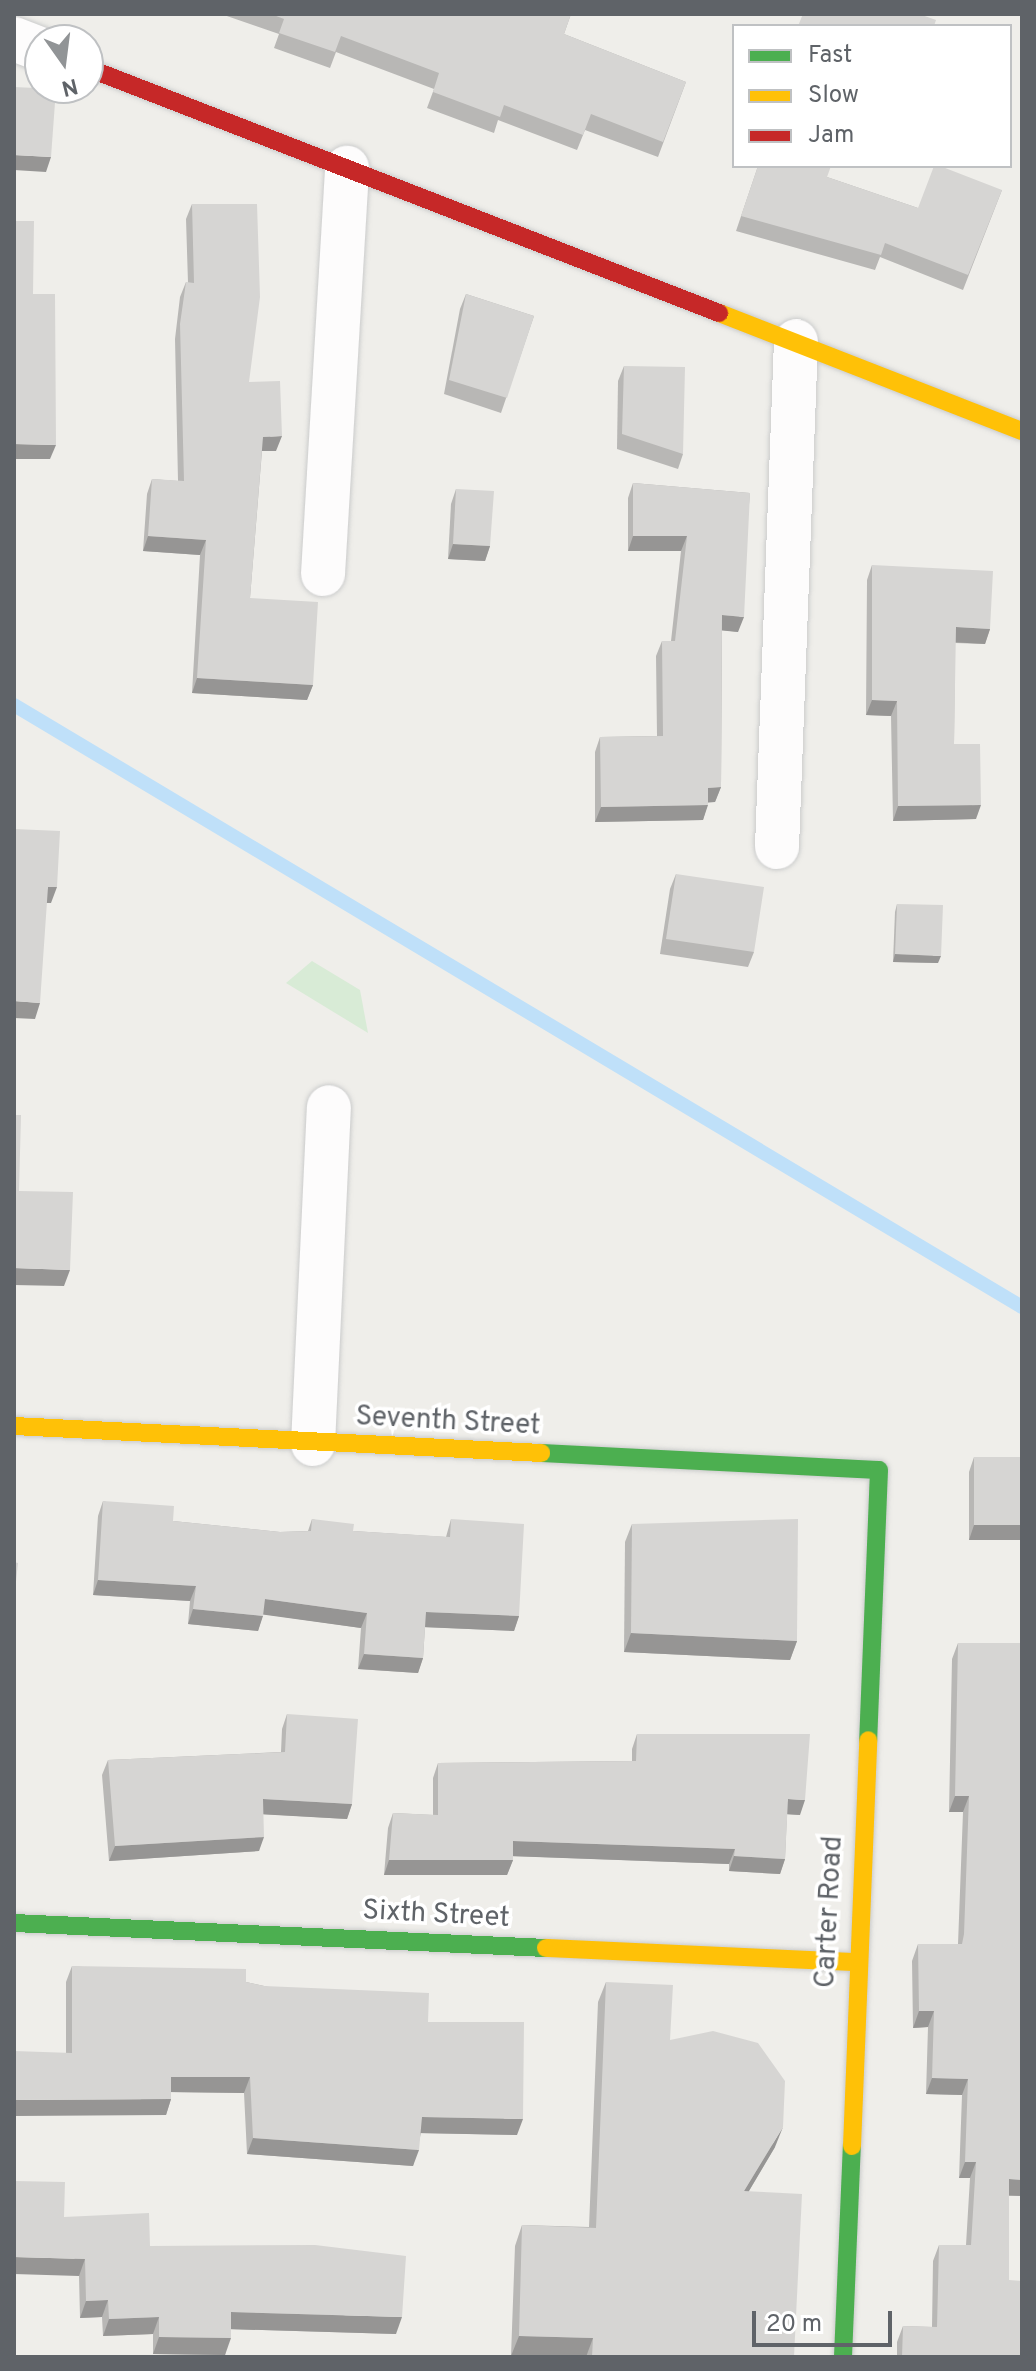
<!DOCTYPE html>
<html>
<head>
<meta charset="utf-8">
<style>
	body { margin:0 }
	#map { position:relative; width:1036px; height:2371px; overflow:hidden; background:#efeeea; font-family:Overpass,sans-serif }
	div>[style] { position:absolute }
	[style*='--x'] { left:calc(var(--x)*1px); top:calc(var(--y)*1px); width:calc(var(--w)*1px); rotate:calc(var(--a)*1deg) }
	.green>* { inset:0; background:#d8ebd6 }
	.stream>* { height:14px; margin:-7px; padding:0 7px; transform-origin:7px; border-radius:7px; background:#bfe0f9 }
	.roads { filter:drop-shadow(0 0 2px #cbcccc) drop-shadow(0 0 2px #cbcccc) }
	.street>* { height:44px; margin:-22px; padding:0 22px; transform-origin:22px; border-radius:22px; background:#fdfcfc }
	.fast>* { height:18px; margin:-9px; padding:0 9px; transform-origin:9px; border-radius:9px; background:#4caf50 }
	.slow>* { height:18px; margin:-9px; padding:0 9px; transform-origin:9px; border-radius:9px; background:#ffc107 }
	.jam>* { height:18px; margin:-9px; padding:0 9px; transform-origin:9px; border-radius:9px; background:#c62828 }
	.wall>* { inset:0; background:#b8b7b5 }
	.shaded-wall>* { inset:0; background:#969594 }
	.building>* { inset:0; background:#d6d5d3 }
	span { translate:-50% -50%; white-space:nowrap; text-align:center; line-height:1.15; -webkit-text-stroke:7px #fff; paint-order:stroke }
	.street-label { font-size:28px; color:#5f6368 }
	.frame { position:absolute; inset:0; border:16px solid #5f6368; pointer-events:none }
	.legend { position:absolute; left:732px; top:24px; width:280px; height:144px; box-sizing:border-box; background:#fff; border:2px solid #bfc1c3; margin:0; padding:10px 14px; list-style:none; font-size:24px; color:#5f6368 }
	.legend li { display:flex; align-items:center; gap:16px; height:40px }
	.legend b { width:40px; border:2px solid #bfc1c3 }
	.north { position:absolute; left:24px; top:24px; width:80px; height:80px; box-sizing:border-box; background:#fff; border:2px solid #bfc1c3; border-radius:50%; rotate:166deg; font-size:22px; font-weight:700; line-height:32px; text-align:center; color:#5f6368 }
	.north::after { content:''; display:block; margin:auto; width:28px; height:36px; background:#919496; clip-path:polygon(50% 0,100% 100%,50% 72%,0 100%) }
	.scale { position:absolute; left:752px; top:2311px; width:140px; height:36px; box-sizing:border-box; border:4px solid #5f6368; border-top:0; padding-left:10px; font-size:24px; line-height:28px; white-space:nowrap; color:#5f6368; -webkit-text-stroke:6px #fff; paint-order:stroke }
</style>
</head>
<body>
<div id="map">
	<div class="green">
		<div style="clip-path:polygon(312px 961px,360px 990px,368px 1033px,286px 983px)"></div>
	</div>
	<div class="stream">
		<div style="--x:14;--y:705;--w:1174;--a:30.85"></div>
	</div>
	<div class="roads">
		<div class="street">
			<div style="--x:14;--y:39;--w:28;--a:21"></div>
			<div style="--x:323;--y:574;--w:407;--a:-86.6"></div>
			<div style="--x:777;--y:847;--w:506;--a:-87.85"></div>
			<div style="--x:313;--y:1444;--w:337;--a:-87.3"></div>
		</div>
		<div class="fast">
			<div style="--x:541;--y:1453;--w:338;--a:2.9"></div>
			<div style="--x:879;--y:1470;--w:270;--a:92.3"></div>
			<div style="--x:14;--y:1923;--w:533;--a:2.69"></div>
			<div style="--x:843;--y:2357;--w:211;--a:-87.6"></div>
		</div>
		<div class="slow">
			<div style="--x:719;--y:313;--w:325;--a:21.3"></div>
			<div style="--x:14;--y:1426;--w:528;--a:2.93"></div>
			<div style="--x:546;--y:1948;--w:309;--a:2.6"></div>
			<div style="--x:852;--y:2146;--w:406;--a:-87.7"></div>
		</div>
		<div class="jam">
			<div style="--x:88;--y:68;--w:677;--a:21.22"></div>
		</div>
	</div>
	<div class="wall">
		<div style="clip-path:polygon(221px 14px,571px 14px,564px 34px,686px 82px,658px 157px,585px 130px,577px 150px,498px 120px,494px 133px,427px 108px,434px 89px,336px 52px,330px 68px,274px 48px,279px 34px)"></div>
		<div style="clip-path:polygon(758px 166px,827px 177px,918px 208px,1002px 190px,963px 290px,880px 257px,875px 270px,736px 231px)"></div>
		<div style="clip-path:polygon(192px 204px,249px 382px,276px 451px,262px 451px,250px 598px,313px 685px,307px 700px,192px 693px,200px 555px,143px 551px,147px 494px,152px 479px,178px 481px,175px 339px,180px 297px,186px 282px,188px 283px,186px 219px)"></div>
		<div style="clip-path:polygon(466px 294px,534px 316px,501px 413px,444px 394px,460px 309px)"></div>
		<div style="clip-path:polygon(624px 366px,683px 454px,678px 469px,617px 449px,618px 381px)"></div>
		<div style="clip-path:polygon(633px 483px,750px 493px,738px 632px,722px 630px,721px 787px,715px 802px,708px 802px,703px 820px,595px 822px,595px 752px,600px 737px,657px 736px,656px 656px,662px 641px,671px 641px,681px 551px,628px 551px,628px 498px)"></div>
		<div style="clip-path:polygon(456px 489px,490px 546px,485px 561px,448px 559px,451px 504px)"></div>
		<div style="clip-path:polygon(872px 565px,990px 629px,985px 644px,955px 643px,954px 744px,976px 819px,893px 821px,891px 716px,866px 715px,867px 580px)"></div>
		<div style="clip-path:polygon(676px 874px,754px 952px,748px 967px,660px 954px,670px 889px)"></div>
		<div style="clip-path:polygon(897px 904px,938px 963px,893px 962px,895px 912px)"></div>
		<div style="clip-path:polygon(974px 1457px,1022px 1457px,1022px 1540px,969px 1540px,969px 1472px)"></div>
		<div style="clip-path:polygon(103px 1501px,173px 1521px,280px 1532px,308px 1531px,312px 1519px,353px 1531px,446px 1537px,451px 1519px,519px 1616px,514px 1631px,425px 1627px,423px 1658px,418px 1673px,358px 1669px,361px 1628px,263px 1614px,258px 1631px,188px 1624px,190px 1601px,93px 1595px,98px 1516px)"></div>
		<div style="clip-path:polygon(632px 1524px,797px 1641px,790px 1660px,624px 1652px,625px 1542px)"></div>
		<div style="clip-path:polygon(958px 1643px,1022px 1643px,1022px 2196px,1009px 2196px,1009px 2280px,1022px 2357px,897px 2357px,897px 2342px,903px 2326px,932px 2327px,933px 2261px,939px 2245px,966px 2245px,970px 2178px,959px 2178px,962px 2095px,926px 2094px,928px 2027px,913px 2028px,912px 1961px,918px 1944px,958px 1944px,963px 1812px,949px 1812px,952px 1659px)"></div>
		<div style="clip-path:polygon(287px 1714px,352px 1804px,347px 1819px,263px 1814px,259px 1851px,109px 1861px,102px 1775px,108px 1760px,281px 1752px,282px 1729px)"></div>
		<div style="clip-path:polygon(637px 1734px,800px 1815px,787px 1814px,785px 1859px,780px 1874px,729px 1871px,729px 1864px,513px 1856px,513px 1860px,507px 1875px,384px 1875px,388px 1828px,393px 1813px,433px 1815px,433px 1778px,438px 1763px,632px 1761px,632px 1749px)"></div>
		<div style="clip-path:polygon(72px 1966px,246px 1982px,428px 2022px,517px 2135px,421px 2133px,413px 2166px,247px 2154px,244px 2093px,171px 2092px,171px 2099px,166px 2115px,66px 2053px,66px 1982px)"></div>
		<div style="clip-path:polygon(606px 1982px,670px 2040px,775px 2147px,749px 2191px,794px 2357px,511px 2356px,515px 2246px,522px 2225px,589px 2227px,598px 2002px)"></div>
		<div style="clip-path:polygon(64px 2217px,150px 2246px,396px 2334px,231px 2329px,225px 2355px,153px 2354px,153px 2334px,103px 2336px,102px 2317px,80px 2318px,79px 2276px)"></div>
	</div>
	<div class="shaded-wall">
		<div style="clip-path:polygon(14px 155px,51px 157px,46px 172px,14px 170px)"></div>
		<div style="clip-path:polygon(282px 436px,276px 451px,258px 451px,263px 437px)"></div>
		<div style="clip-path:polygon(14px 444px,56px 445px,50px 459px,14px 459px)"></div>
		<div style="clip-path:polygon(148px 536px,206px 540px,200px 555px,143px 551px)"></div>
		<div style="clip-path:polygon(633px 536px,687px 536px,681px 551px,628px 551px)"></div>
		<div style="clip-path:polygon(453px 544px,490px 546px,485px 561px,448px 559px)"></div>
		<div style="clip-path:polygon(722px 615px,744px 617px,738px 632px,717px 630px)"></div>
		<div style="clip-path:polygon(956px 627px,990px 629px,985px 644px,950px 642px)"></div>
		<div style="clip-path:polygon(197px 678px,313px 685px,307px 700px,192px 693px)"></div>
		<div style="clip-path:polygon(872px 700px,897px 701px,891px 716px,866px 715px)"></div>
		<div style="clip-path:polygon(721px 787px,715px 802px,703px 803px,708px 788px)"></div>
		<div style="clip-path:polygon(708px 805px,703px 820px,595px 822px,601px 807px)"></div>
		<div style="clip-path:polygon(981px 805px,976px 819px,893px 821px,898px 806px)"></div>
		<div style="clip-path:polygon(48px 887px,57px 887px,51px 903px,42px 903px)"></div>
		<div style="clip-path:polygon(895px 954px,941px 956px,938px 963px,893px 962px)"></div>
		<div style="clip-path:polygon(14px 1001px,40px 1003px,35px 1019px,14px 1018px)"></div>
		<div style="clip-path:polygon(14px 1268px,70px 1270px,64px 1286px,14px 1285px)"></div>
		<div style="clip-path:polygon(974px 1525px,1022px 1525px,1022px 1540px,969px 1540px)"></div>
		<div style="clip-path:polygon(98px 1580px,196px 1586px,190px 1601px,93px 1595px)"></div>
		<div style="clip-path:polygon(265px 1599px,367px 1613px,361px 1628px,259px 1614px)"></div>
		<div style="clip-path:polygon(193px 1609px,263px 1616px,258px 1631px,188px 1624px)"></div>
		<div style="clip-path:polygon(426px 1612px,519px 1616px,514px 1631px,421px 1627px)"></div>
		<div style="clip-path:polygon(631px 1633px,797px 1641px,790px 1660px,624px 1652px)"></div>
		<div style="clip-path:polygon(364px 1654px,423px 1658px,418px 1673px,358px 1669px)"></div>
		<div style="clip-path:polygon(955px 1796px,969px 1796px,963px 1812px,949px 1812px)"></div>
		<div style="clip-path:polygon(263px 1799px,352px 1804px,347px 1819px,257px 1814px)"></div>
		<div style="clip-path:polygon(788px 1799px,805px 1800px,800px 1815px,783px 1814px)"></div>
		<div style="clip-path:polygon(264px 1837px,259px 1851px,109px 1861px,115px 1846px)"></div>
		<div style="clip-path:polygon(513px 1841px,735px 1849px,729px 1864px,507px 1856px)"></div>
		<div style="clip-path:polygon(734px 1856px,785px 1859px,780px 1874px,729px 1871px)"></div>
		<div style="clip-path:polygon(389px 1860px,513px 1860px,507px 1875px,384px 1875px)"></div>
		<div style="clip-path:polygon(919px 2011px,934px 2011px,928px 2027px,913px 2028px)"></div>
		<div style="clip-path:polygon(171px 2077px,250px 2077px,244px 2093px,166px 2092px)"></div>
		<div style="clip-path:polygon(932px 2078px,968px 2079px,962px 2095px,926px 2094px)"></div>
		<div style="clip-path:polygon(171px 2099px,166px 2115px,14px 2116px,14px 2100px)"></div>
		<div style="clip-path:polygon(422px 2117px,523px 2119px,517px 2135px,416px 2133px)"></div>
		<div style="clip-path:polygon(783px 2127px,775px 2147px,737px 2211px,744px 2191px)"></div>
		<div style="clip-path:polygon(253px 2138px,419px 2150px,413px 2166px,247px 2154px)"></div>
		<div style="clip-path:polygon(965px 2162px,976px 2162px,970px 2178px,959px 2178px)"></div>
		<div style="clip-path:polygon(1009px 2179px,1022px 2180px,1022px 2196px,1003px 2195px)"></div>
		<div style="clip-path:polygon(14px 2257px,85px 2259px,79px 2276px,14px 2274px)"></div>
		<div style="clip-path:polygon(108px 2300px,102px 2317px,80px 2318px,86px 2301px)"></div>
		<div style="clip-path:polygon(231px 2312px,402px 2317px,396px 2334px,225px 2329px)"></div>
		<div style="clip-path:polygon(159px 2317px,153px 2334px,103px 2336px,109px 2319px)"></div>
		<div style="clip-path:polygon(519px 2336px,593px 2338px,586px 2357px,511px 2356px)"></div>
		<div style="clip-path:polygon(159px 2337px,231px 2338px,225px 2355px,153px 2354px)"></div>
	</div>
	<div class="building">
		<div style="clip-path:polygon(271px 14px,571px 14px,564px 34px,686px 82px,663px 142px,591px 114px,583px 135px,504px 105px,500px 117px,433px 92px,439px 73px,341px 36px,335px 52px,279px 33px,284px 19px)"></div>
		<div style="clip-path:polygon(803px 14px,919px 14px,936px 20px,934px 26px,798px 26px)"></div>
		<div style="clip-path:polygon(14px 87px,56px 89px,51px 157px,14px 155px)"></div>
		<div style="clip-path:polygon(758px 166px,831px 166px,827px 177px,918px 208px,934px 166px,940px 166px,1002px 190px,968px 275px,885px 243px,881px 255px,741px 216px)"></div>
		<div style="clip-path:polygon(192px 204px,257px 204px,260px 297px,249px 382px,280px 381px,282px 436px,263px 437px,250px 598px,318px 602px,313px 685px,197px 678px,206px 540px,148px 536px,152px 479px,184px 481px,180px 324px,186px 282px,194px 283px)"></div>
		<div style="clip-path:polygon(14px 221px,34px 221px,33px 294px,55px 294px,56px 445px,14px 444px)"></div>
		<div style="clip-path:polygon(466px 294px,534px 316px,507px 398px,449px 380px)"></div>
		<div style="clip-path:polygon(624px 366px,685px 367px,683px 454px,622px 434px)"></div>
		<div style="clip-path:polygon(633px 483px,750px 493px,744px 617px,722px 615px,721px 787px,708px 788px,708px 805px,601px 807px,600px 737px,663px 736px,662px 641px,675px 641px,687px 536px,633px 536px)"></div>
		<div style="clip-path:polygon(456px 489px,494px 491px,490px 546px,453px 544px)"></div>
		<div style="clip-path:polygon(872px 565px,993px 571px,990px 629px,956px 627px,954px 744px,980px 744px,981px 805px,898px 806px,897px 701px,872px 700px)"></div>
		<div style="clip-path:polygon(14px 829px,60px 831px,57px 887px,48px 887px,40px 1003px,14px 1001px)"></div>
		<div style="clip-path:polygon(676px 874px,764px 887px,754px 952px,666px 939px)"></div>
		<div style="clip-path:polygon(897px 904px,943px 905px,941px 956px,895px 954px)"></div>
		<div style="clip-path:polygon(14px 1115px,21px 1115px,19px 1191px,73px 1192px,70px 1270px,14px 1268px)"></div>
		<div style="clip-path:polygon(974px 1457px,1022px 1457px,1022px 1525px,974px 1525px)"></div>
		<div style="clip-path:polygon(103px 1501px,174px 1506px,173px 1521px,280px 1532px,311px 1531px,312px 1519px,354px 1524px,353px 1531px,450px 1537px,451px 1519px,524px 1524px,519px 1616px,426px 1612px,423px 1658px,364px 1654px,367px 1613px,265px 1599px,263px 1616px,193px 1609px,196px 1586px,98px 1580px)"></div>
		<div style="clip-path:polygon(798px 1519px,797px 1641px,631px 1633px,632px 1524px)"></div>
		<div style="clip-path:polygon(14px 1562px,18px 1563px,14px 1600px)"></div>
		<div style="clip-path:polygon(958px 1643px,1022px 1643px,1022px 2180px,1009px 2179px,1009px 2280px,1022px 2281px,1022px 2357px,902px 2357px,903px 2326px,937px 2327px,939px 2245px,971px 2245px,976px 2162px,965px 2162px,968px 2079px,932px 2078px,934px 2011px,919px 2011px,918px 1944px,962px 1944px,964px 1934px,969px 1796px,955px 1796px)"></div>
		<div style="clip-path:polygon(287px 1714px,358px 1719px,352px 1804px,263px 1799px,264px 1837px,115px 1846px,108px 1760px,285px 1752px)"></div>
		<div style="clip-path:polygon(637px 1734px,810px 1734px,805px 1800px,788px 1799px,785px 1859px,734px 1856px,735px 1849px,513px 1841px,513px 1860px,389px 1860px,393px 1813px,438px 1815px,438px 1763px,636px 1761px)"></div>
		<div style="clip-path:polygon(72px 1966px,246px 1969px,246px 1982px,264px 1986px,429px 1993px,428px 2022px,524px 2022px,523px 2119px,422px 2117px,419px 2150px,253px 2138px,250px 2077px,171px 2077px,171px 2099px,14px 2100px,14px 2051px,72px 2053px)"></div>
		<div style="clip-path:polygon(606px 1982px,673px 1985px,670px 2040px,713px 2031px,758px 2043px,785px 2081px,783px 2127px,744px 2191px,802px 2194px,794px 2357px,592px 2357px,593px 2338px,519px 2336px,522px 2225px,596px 2228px)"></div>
		<div style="clip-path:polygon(14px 2181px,65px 2182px,64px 2217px,149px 2213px,150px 2246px,315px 2245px,406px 2256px,402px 2317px,231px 2312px,231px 2338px,159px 2337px,159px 2317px,109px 2319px,108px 2300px,86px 2301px,85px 2259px,14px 2257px)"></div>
	</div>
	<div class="street-label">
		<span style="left:448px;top:1422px;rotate:3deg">Seventh Street</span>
		<span style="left:830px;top:1912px;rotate:-87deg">Carter Road</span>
		<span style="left:436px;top:1915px;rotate:3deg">Sixth Street</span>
	</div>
	<div class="frame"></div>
	<ul class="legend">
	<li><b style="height:10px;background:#4caf50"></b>Fast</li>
	<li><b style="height:10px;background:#ffc107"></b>Slow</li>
	<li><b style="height:10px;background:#c62828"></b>Jam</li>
	</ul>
	<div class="north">N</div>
	<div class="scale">20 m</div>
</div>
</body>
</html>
